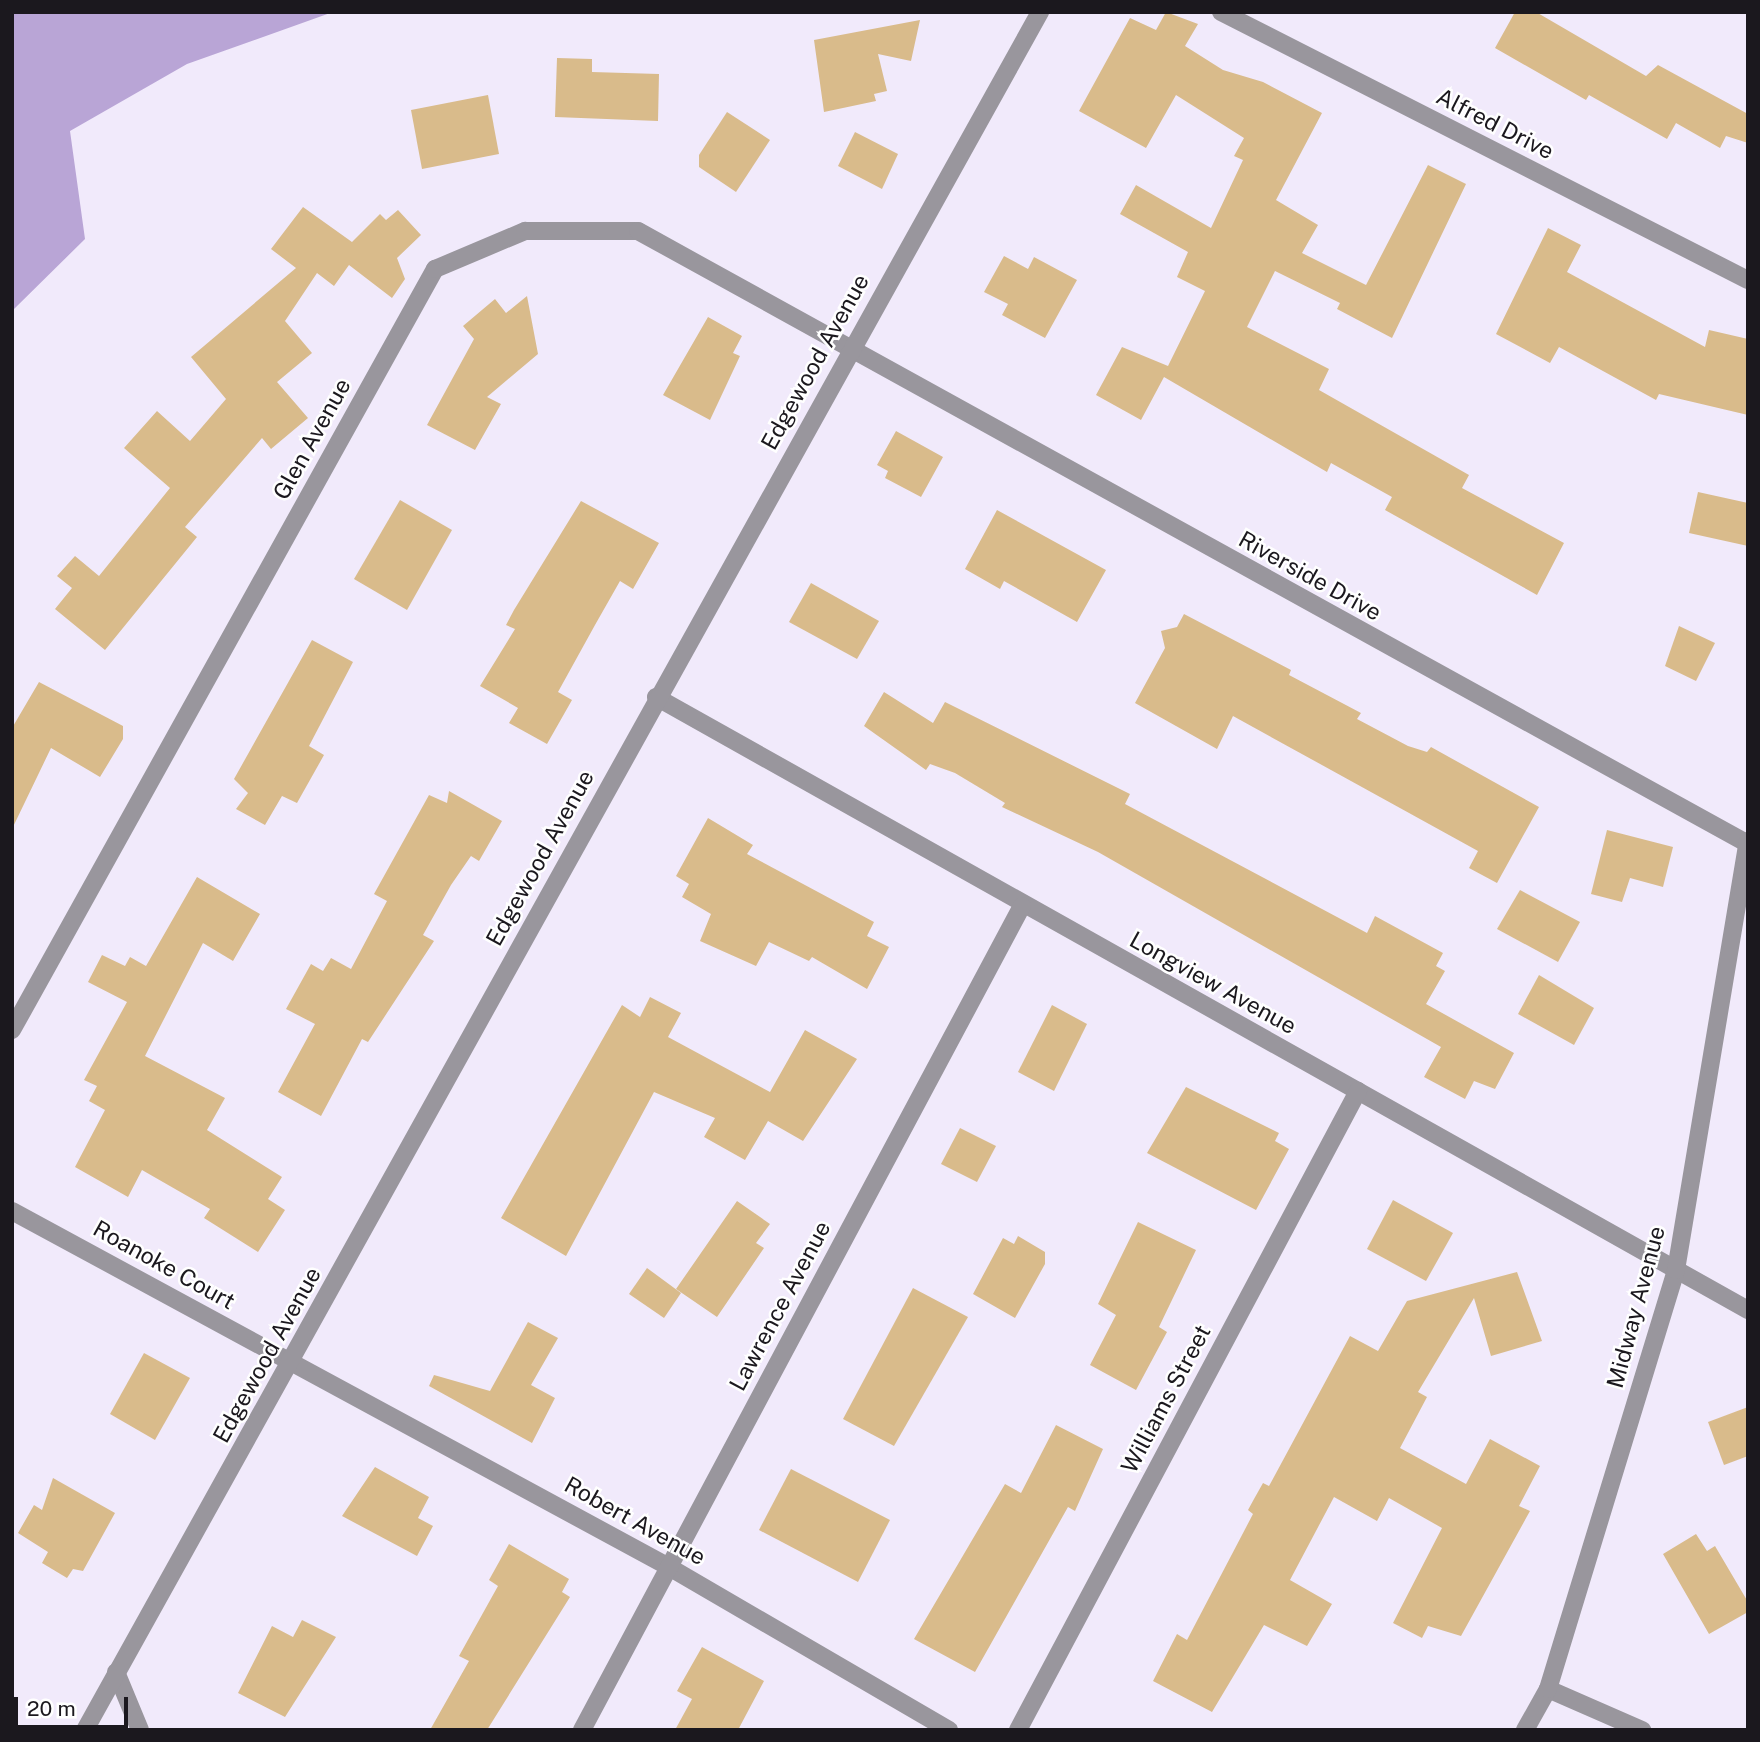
<!DOCTYPE html>
<html>
<head>
<meta charset="utf-8">
<style>
	body { margin:0 }
	#map { position:relative; width:1760px; height:1742px; overflow:hidden; background:#f1eafb; font-family:"Public Sans",sans-serif }
	div>[style] { position:absolute }
	[style*='--x'] { left:calc(var(--x)*1px); top:calc(var(--y)*1px); width:calc(var(--w)*1px); rotate:calc(var(--a)*1deg) }
	.water>* { inset:0; background:#b9a5d6 }
	.building>* { inset:0; background:#d9bb8b }
	.street>* { height:18px; margin:-9px; padding:0 9px; transform-origin:9px; border-radius:9px; background:#99969d }
	span { translate:-50% -50%; white-space:nowrap; text-align:center; line-height:1.15; -webkit-text-stroke:5px #fff; paint-order:stroke }
	.street-label { font-size:23px; color:#1b181e }
	.frame { position:absolute; inset:0; border:14px solid #1b181e; pointer-events:none }
	.scale { position:absolute; left:14px; top:1697px; width:114px; height:32px; box-sizing:border-box; border:4px solid #1b181e; border-top:0; padding-left:9px; font-size:21px; line-height:24px; white-space:nowrap; color:#1b181e; -webkit-text-stroke:5px #fff; paint-order:stroke }
</style>
</head>
<body>
<div id="map">
	<div class="water">
		<div style="clip-path:polygon(12px 12px,333px 12px,187px 64px,70px 131px,85px 239px,12px 311px)"></div>
	</div>
	<div class="building">
		<div style="clip-path:polygon(1166px 12px,1198px 24px,1185px 46px,1223px 70px,1263px 82px,1322px 113px,1276px 200px,1318px 225px,1302px 253px,1366px 285px,1428px 165px,1466px 184px,1392px 338px,1337px 309px,1340px 303px,1275px 271px,1247px 327px,1329px 369px,1319px 390px,1469px 475px,1462px 488px,1564px 543px,1537px 595px,1385px 510px,1392px 497px,1331px 463px,1327px 472px,1164px 377px,1141px 420px,1096px 395px,1122px 347px,1168px 366px,1205px 291px,1177px 277px,1188px 252px,1120px 214px,1136px 185px,1211px 228px,1243px 160px,1234px 156px,1244px 138px,1176px 95px,1146px 148px,1079px 111px,1130px 18px,1156px 30px)"></div>
		<div style="clip-path:polygon(1515px 12px,1536px 12px,1646px 76px,1658px 65px,1748px 114px,1748px 143px,1726px 136px,1720px 148px,1676px 123px,1667px 139px,1589px 95px,1586px 100px,1495px 48px)"></div>
		<div style="clip-path:polygon(920px 20px,911px 61px,878px 54px,887px 91px,874px 94px,876px 101px,824px 112px,814px 40px)"></div>
		<div style="clip-path:polygon(557px 58px,592px 59px,592px 72px,659px 74px,658px 121px,555px 117px)"></div>
		<div style="clip-path:polygon(488px 95px,499px 154px,422px 169px,411px 110px)"></div>
		<div style="clip-path:polygon(727px 112px,770px 140px,736px 192px,699px 167px,699px 155px)"></div>
		<div style="clip-path:polygon(855px 132px,898px 154px,882px 189px,838px 166px)"></div>
		<div style="clip-path:polygon(303px 207px,352px 242px,380px 214px,386px 220px,398px 210px,421px 235px,397px 258px,405px 279px,392px 298px,349px 265px,334px 286px,317px 273px,285px 321px,312px 353px,277px 382px,308px 418px,271px 449px,262px 438px,185px 527px,197px 537px,105px 650px,55px 609px,72px 588px,57px 576px,75px 556px,99px 576px,170px 488px,124px 448px,157px 411px,190px 441px,226px 399px,191px 357px,296px 268px,271px 249px)"></div>
		<div style="clip-path:polygon(1548px 228px,1581px 245px,1567px 272px,1705px 347px,1709px 330px,1748px 339px,1748px 415px,1659px 394px,1656px 400px,1559px 347px,1550px 363px,1496px 334px)"></div>
		<div style="clip-path:polygon(1004px 256px,1028px 269px,1034px 257px,1077px 280px,1045px 338px,1002px 315px,1008px 304px,984px 292px)"></div>
		<div style="clip-path:polygon(527px 296px,538px 354px,487px 397px,501px 404px,475px 450px,427px 425px,474px 339px,463px 326px,495px 299px,506px 313px)"></div>
		<div style="clip-path:polygon(708px 317px,742px 336px,733px 353px,740px 356px,710px 420px,663px 395px)"></div>
		<div style="clip-path:polygon(896px 431px,943px 457px,921px 497px,885px 478px,888px 471px,877px 465px)"></div>
		<div style="clip-path:polygon(1698px 492px,1748px 503px,1748px 546px,1689px 533px)"></div>
		<div style="clip-path:polygon(400px 500px,452px 530px,407px 610px,354px 579px)"></div>
		<div style="clip-path:polygon(581px 501px,659px 543px,633px 589px,620px 581px,595px 625px,558px 692px,572px 700px,547px 744px,509px 723px,518px 708px,480px 686px,515px 629px,506px 625px,514px 610px)"></div>
		<div style="clip-path:polygon(997px 510px,1106px 570px,1077px 622px,1004px 581px,1000px 589px,965px 569px)"></div>
		<div style="clip-path:polygon(811px 583px,879px 621px,857px 659px,789px 622px)"></div>
		<div style="clip-path:polygon(1184px 614px,1291px 670px,1289px 675px,1361px 713px,1357px 719px,1408px 746px,1427px 752px,1431px 747px,1539px 807px,1497px 883px,1469px 868px,1478px 851px,1233px 716px,1217px 749px,1135px 703px,1165px 648px,1161px 631px,1177px 627px)"></div>
		<div style="clip-path:polygon(1679px 626px,1715px 643px,1696px 681px,1665px 666px)"></div>
		<div style="clip-path:polygon(312px 640px,353px 662px,309px 746px,324px 755px,297px 803px,282px 796px,265px 825px,236px 809px,248px 793px,234px 779px)"></div>
		<div style="clip-path:polygon(39px 682px,123px 726px,123px 739px,100px 777px,51px 748px,12px 829px,12px 728px)"></div>
		<div style="clip-path:polygon(884px 692px,933px 723px,945px 702px,1130px 794px,1125px 804px,1367px 933px,1375px 916px,1443px 953px,1436px 966px,1445px 971px,1426px 1004px,1514px 1053px,1495px 1089px,1474px 1081px,1465px 1099px,1424px 1077px,1441px 1047px,1098px 852px,1002px 807px,1005px 803px,955px 773px,930px 764px,926px 770px,864px 726px)"></div>
		<div style="clip-path:polygon(449px 791px,502px 821px,479px 861px,471px 856px,451px 885px,423px 935px,434px 941px,368px 1042px,362px 1039px,321px 1116px,278px 1092px,315px 1024px,286px 1009px,311px 964px,323px 971px,331px 958px,351px 969px,387px 901px,374px 894px,429px 795px,447px 803px)"></div>
		<div style="clip-path:polygon(708px 818px,753px 845px,747px 854px,874px 922px,867px 936px,889px 947px,867px 989px,812px 957px,809px 961px,769px 942px,756px 966px,700px 941px,711px 914px,682px 897px,689px 884px,676px 876px)"></div>
		<div style="clip-path:polygon(1607px 830px,1673px 847px,1663px 887px,1630px 878px,1622px 902px,1591px 894px)"></div>
		<div style="clip-path:polygon(197px 877px,260px 914px,233px 961px,203px 943px,145px 1056px,225px 1098px,207px 1130px,282px 1177px,268px 1199px,285px 1210px,258px 1252px,204px 1218px,210px 1209px,142px 1170px,128px 1197px,75px 1167px,105px 1110px,89px 1101px,97px 1086px,84px 1080px,127px 1002px,88px 982px,102px 955px,125px 966px,130px 957px,146px 966px)"></div>
		<div style="clip-path:polygon(1520px 890px,1580px 922px,1558px 962px,1497px 929px)"></div>
		<div style="clip-path:polygon(1539px 975px,1594px 1008px,1574px 1045px,1518px 1014px)"></div>
		<div style="clip-path:polygon(650px 997px,681px 1013px,668px 1037px,770px 1092px,805px 1030px,857px 1059px,803px 1141px,768px 1121px,745px 1160px,704px 1137px,715px 1118px,654px 1092px,566px 1256px,501px 1218px,622px 1005px,640px 1017px)"></div>
		<div style="clip-path:polygon(1052px 1005px,1087px 1024px,1054px 1091px,1018px 1072px)"></div>
		<div style="clip-path:polygon(1186px 1087px,1279px 1133px,1275px 1141px,1289px 1149px,1256px 1210px,1147px 1153px)"></div>
		<div style="clip-path:polygon(960px 1128px,996px 1146px,977px 1182px,941px 1164px)"></div>
		<div style="clip-path:polygon(1393px 1200px,1453px 1233px,1426px 1281px,1367px 1249px)"></div>
		<div style="clip-path:polygon(737px 1201px,770px 1224px,756px 1243px,764px 1248px,717px 1317px,676px 1289px)"></div>
		<div style="clip-path:polygon(1138px 1222px,1196px 1250px,1159px 1327px,1167px 1332px,1136px 1390px,1090px 1365px,1116px 1315px,1098px 1304px)"></div>
		<div style="clip-path:polygon(1018px 1236px,1045px 1252px,1045px 1264px,1015px 1318px,973px 1294px,1003px 1238px,1014px 1244px)"></div>
		<div style="clip-path:polygon(647px 1268px,681px 1293px,664px 1318px,629px 1294px)"></div>
		<div style="clip-path:polygon(1517px 1272px,1542px 1341px,1491px 1356px,1474px 1298px,1418px 1392px,1427px 1397px,1400px 1448px,1466px 1484px,1490px 1439px,1540px 1466px,1519px 1506px,1530px 1511px,1461px 1636px,1428px 1626px,1422px 1638px,1393px 1623px,1442px 1528px,1389px 1498px,1377px 1521px,1334px 1497px,1290px 1580px,1332px 1604px,1307px 1646px,1264px 1625px,1212px 1712px,1153px 1681px,1177px 1634px,1187px 1640px,1253px 1514px,1248px 1510px,1254px 1499px,1263px 1483px,1269px 1486px,1350px 1336px,1378px 1351px,1407px 1301px)"></div>
		<div style="clip-path:polygon(913px 1288px,968px 1317px,894px 1446px,843px 1419px)"></div>
		<div style="clip-path:polygon(528px 1322px,558px 1338px,531px 1385px,555px 1398px,532px 1443px,429px 1386px,434px 1375px,490px 1391px)"></div>
		<div style="clip-path:polygon(144px 1353px,190px 1378px,155px 1440px,110px 1414px)"></div>
		<div style="clip-path:polygon(1748px 1407px,1748px 1456px,1724px 1465px,1708px 1422px)"></div>
		<div style="clip-path:polygon(1056px 1425px,1103px 1449px,1075px 1511px,1068px 1507px,975px 1672px,914px 1639px,1005px 1484px,1021px 1493px)"></div>
		<div style="clip-path:polygon(375px 1467px,429px 1497px,418px 1518px,433px 1526px,417px 1556px,342px 1516px)"></div>
		<div style="clip-path:polygon(791px 1469px,890px 1520px,858px 1582px,759px 1530px)"></div>
		<div style="clip-path:polygon(53px 1478px,115px 1513px,83px 1571px,73px 1569px,67px 1578px,42px 1563px,48px 1552px,18px 1533px,34px 1505px,42px 1510px)"></div>
		<div style="clip-path:polygon(1696px 1534px,1707px 1551px,1715px 1546px,1748px 1602px,1748px 1612px,1709px 1634px,1663px 1554px)"></div>
		<div style="clip-path:polygon(509px 1544px,569px 1579px,562px 1592px,570px 1597px,487px 1730px,430px 1730px,469px 1661px,459px 1656px,498px 1586px,489px 1580px)"></div>
		<div style="clip-path:polygon(302px 1620px,336px 1637px,285px 1717px,238px 1693px,272px 1626px,293px 1637px)"></div>
		<div style="clip-path:polygon(702px 1647px,764px 1681px,738px 1730px,675px 1730px,692px 1699px,677px 1691px)"></div>
	</div>
	<div class="street">
		<div style="--x:1221;--y:12;--w:591;--a:26.96"></div>
		<div style="--x:656;--y:697;--w:1252;--a:29.31"></div>
		<div style="--x:12;--y:1030;--w:871;--a:-60.93"></div>
		<div style="--x:435;--y:269;--w:98;--a:-22.9"></div>
		<div style="--x:525;--y:231;--w:113;--a:0"></div>
		<div style="--x:638;--y:231;--w:1268;--a:28.91"></div>
		<div style="--x:12;--y:1211;--w:747;--a:28.45"></div>
		<div style="--x:669;--y:1567;--w:324;--a:30.2"></div>
		<div style="--x:116;--y:1672;--w:63;--a:67.5"></div>
		<div style="--x:1548;--y:1689;--w:103;--a:23.6"></div>
		<div style="--x:85;--y:1730;--w:1966;--a:-60.93"></div>
		<div style="--x:582;--y:1730;--w:934;--a:-61.9"></div>
		<div style="--x:1018;--y:1730;--w:724;--a:-61.98"></div>
		<div style="--x:1525;--y:1730;--w:47;--a:-60.7"></div>
		<div style="--x:1548;--y:1689;--w:438;--a:-73"></div>
		<div style="--x:1676;--y:1270;--w:435;--a:-80.5"></div>
	</div>
	<div class="street-label">
		<span style="left:1495px;top:124px;rotate:27deg">Alfred Drive</span>
		<span style="left:815px;top:362px;rotate:-61deg">Edgewood Avenue</span>
		<span style="left:312px;top:439px;rotate:-61deg">Glen Avenue</span>
		<span style="left:1310px;top:576px;rotate:29deg">Riverside Drive</span>
		<span style="left:540px;top:858px;rotate:-61deg">Edgewood Avenue</span>
		<span style="left:1213px;top:983px;rotate:29deg">Longview Avenue</span>
		<span style="left:164px;top:1265px;rotate:29deg">Roanoke Court</span>
		<span style="left:780px;top:1306px;rotate:-62deg">Lawrence Avenue</span>
		<span style="left:1636px;top:1307px;rotate:-75deg">Midway Avenue</span>
		<span style="left:267px;top:1355px;rotate:-61deg">Edgewood Avenue</span>
		<span style="left:1166px;top:1399px;rotate:-62deg">Williams Street</span>
		<span style="left:635px;top:1521px;rotate:29deg">Robert Avenue</span>
	</div>
	<div class="frame"></div>
	<div class="scale">20 m</div>
</div>
</body>
</html>
